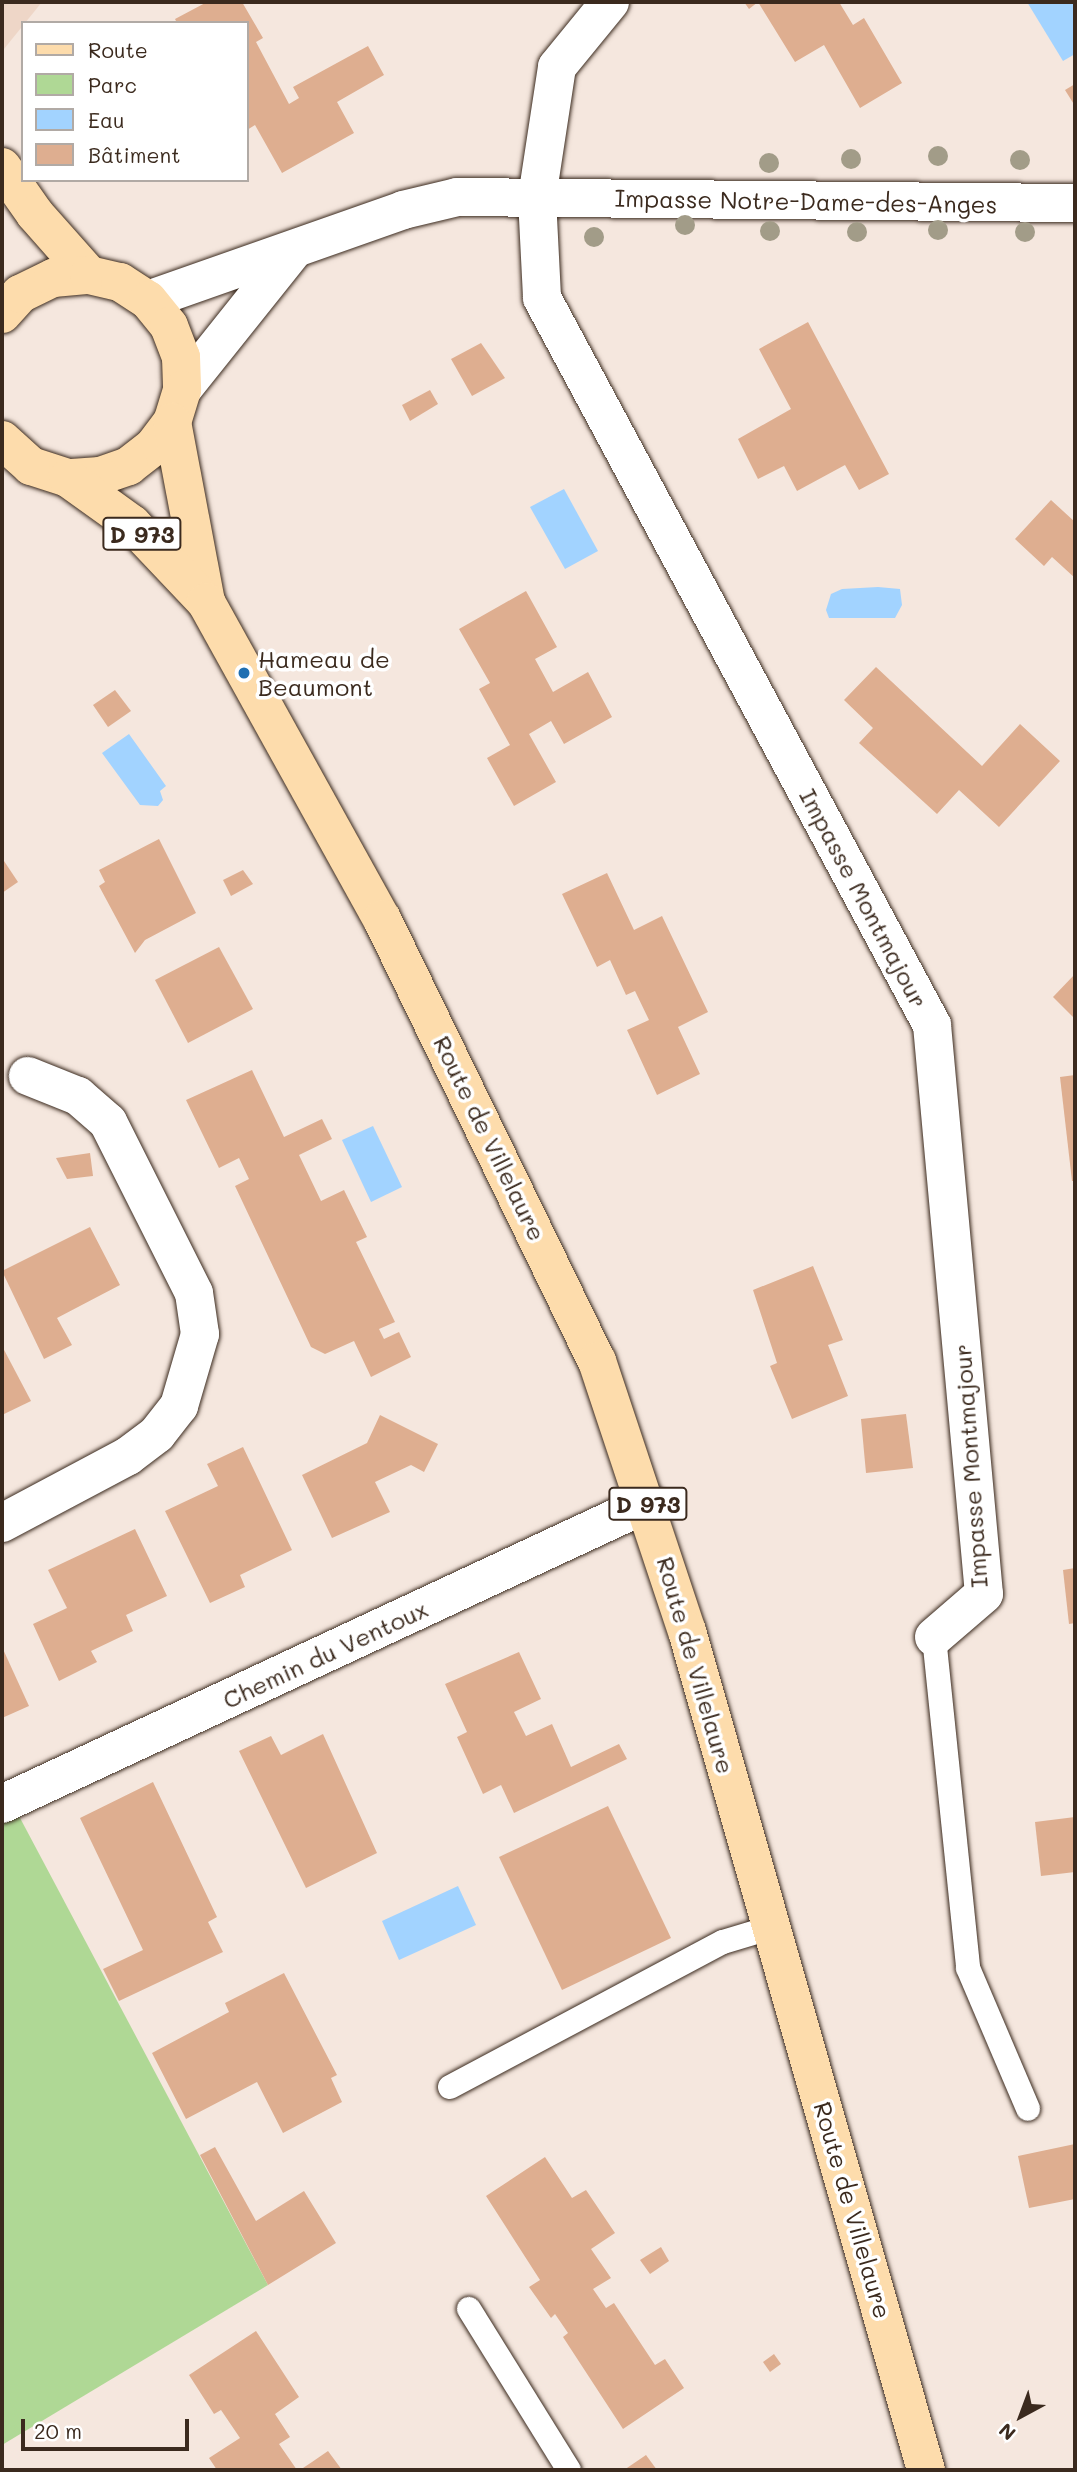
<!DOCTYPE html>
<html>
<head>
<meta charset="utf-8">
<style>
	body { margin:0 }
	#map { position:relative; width:1077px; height:2472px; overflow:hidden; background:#f5e7de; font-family:Mali,sans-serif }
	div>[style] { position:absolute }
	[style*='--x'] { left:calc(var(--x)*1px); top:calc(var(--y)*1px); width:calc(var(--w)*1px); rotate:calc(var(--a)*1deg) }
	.built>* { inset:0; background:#eed6c7 }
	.green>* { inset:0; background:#afd895 }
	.water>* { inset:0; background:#a2d3ff }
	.building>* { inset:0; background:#deae90 }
	.roads { filter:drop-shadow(0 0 2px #3b2a1e) drop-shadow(0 0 2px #3b2a1e) }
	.lane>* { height:24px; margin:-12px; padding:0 12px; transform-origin:12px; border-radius:12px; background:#fff }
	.street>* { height:38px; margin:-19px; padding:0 19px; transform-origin:19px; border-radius:19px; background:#fff }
	.primary>* { height:38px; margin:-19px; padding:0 19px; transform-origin:19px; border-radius:19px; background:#fddcac }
	.trees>* { width:20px; height:20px; margin:-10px; border-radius:50%; background:#a29c88 }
	.dots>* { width:19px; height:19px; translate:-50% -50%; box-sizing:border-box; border:4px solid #fff; border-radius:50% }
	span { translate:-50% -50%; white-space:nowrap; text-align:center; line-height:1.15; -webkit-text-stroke:7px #fff; paint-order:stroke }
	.shield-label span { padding:2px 5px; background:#fff; border:2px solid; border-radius:5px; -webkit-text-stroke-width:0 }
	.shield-label { font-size:23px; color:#3b2a1e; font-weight:700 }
	.street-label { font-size:24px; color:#3b2a1e }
	.poi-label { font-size:24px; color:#3b2a1e }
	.left { translate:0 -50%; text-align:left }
	.frame { position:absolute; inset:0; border:4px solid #3b2a1e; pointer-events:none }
	.legend { position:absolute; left:21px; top:21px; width:228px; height:161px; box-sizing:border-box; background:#fff; border:2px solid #b1aaa5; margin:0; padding:9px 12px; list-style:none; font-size:21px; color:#3b2a1e }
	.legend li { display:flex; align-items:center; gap:14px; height:35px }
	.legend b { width:35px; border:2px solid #b1aaa5 }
	.north { position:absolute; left:986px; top:2381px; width:70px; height:70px; -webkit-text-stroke:5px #fff; paint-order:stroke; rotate:221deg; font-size:19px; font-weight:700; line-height:28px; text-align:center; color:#3b2a1e }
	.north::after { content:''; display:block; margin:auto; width:24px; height:32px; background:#3b2a1e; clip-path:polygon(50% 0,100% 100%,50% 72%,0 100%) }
	.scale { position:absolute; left:21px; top:2419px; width:168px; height:32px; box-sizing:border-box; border:4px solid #3b2a1e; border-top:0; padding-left:9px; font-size:21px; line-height:24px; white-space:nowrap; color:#3b2a1e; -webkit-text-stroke:5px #fff; paint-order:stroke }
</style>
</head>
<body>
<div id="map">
	<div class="built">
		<div style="clip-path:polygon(2px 2px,42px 2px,4px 49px,2px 45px)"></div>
	</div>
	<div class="green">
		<div style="clip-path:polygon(19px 1816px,268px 2285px,2px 2445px,2px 1823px)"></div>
	</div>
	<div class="water">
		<div style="clip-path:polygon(1027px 2px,1075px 2px,1075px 54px,1063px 61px)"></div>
		<div style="clip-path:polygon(564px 489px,598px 551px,565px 569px,530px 507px)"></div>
		<div style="clip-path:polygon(878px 587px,900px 589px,902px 605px,895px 618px,829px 618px,826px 610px,831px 594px,842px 589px)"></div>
		<div style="clip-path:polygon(129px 734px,166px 786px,160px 791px,163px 800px,158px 806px,140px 805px,102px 753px)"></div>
		<div style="clip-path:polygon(373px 1126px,402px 1187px,371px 1202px,342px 1140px)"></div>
		<div style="clip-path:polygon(458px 1886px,476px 1925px,399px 1960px,382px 1921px)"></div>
	</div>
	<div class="building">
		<div style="clip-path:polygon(207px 2px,242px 2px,263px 38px,256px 42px,289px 104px,299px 98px,293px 87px,368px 46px,384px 75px,337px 102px,354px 133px,282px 173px,255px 125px,247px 130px,247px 23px,177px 23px,175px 19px)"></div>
		<div style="clip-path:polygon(744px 2px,839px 2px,853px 25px,864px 18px,902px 83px,860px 108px,824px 45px,795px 62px,758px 2px,749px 9px)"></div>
		<div style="clip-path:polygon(1075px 84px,1075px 106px,1065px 90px)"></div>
		<div style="clip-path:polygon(808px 322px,889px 474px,859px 490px,845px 465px,797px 491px,784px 466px,758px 479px,738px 439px,791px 409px,759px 349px)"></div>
		<div style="clip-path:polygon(481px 343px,505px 378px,472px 396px,451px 359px)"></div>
		<div style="clip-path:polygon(430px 390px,438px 404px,410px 421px,402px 405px)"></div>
		<div style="clip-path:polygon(1051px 500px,1075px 522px,1075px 578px,1052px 557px,1044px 566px,1015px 539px)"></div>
		<div style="clip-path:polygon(526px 591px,557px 647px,535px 659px,553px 692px,588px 672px,612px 717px,564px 744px,551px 721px,529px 734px,556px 782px,514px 806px,487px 758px,510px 745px,479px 689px,490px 683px,459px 629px)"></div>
		<div style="clip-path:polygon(876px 667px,982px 766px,1020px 724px,1060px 761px,999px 827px,959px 790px,937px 814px,859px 743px,873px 728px,844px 700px)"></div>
		<div style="clip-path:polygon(115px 690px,131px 711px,108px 727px,93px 705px)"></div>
		<div style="clip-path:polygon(159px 839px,196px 913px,145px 940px,135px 953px,99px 886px,105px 882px,99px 870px)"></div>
		<div style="clip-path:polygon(2px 858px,18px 882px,2px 893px)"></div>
		<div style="clip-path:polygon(243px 870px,253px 884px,231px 896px,223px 880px)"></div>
		<div style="clip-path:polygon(607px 873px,634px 930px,662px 916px,708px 1012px,678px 1027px,700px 1074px,657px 1095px,627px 1030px,649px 1020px,635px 991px,626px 995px,610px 960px,597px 967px,562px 894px)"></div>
		<div style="clip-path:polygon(219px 947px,253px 1009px,188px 1043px,155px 980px)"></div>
		<div style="clip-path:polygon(1075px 974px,1075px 1019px,1053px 997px)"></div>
		<div style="clip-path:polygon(252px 1070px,284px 1137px,322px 1119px,332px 1139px,299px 1155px,321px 1201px,344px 1190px,367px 1237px,356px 1242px,395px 1322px,379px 1329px,384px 1339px,399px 1332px,411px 1357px,371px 1377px,354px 1341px,325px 1354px,311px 1347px,235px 1186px,249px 1179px,239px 1158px,219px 1168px,186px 1100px)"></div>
		<div style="clip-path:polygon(1075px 1075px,1075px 1181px,1072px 1181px,1060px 1077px)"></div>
		<div style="clip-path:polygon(90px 1153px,93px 1176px,67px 1179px,56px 1158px)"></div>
		<div style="clip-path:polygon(90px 1227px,120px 1285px,57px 1318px,72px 1345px,44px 1359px,2px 1271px)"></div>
		<div style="clip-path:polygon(813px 1266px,843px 1340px,828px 1345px,848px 1396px,792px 1419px,770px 1366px,777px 1363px,753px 1290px)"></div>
		<div style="clip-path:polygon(2px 1346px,31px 1401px,2px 1415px)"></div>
		<div style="clip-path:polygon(906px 1414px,913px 1468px,866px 1473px,861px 1419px)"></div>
		<div style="clip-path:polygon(380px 1415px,438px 1444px,424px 1472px,411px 1465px,375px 1482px,390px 1512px,332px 1538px,302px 1475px,367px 1443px)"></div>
		<div style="clip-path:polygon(243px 1447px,292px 1550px,240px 1575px,245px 1587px,210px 1603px,165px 1511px,218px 1486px,207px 1464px)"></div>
		<div style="clip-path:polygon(135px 1529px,167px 1596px,126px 1615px,133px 1631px,91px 1651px,97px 1662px,59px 1681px,33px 1624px,67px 1608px,48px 1570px)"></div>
		<div style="clip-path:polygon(1075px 1568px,1075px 1623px,1069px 1624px,1063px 1570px)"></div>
		<div style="clip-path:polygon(2px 1647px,29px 1706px,2px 1718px)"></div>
		<div style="clip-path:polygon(519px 1652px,541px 1699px,514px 1712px,526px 1736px,552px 1724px,571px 1767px,619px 1744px,627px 1759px,514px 1813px,501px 1785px,483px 1794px,457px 1737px,467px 1732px,445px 1684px)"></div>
		<div style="clip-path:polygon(323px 1734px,377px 1853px,306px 1888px,239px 1751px,271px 1736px,281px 1755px)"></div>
		<div style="clip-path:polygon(153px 1782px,217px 1917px,208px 1922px,223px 1952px,119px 2001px,103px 1969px,143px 1950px,80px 1818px)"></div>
		<div style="clip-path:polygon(608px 1806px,671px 1938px,562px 1990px,499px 1857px)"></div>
		<div style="clip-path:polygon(1075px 1817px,1075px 1872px,1041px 1876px,1035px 1822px)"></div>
		<div style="clip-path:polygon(284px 1973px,337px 2075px,331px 2078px,342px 2102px,283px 2133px,257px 2082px,186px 2119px,152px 2053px,229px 2012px,225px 2003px)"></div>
		<div style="clip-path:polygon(1075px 2144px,1075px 2199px,1029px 2208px,1018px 2156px)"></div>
		<div style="clip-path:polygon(215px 2147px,256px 2221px,304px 2191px,336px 2243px,268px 2285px,200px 2155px)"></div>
		<div style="clip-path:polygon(545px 2157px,572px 2198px,586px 2190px,615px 2233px,591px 2249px,611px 2278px,593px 2289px,606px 2308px,614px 2303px,655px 2365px,665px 2359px,684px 2388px,623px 2429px,563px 2337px,568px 2333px,555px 2314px,551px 2318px,529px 2287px,540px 2280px,486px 2196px)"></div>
		<div style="clip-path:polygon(661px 2247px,669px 2261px,650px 2274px,640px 2260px)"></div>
		<div style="clip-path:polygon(256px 2331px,299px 2397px,275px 2414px,290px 2437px,279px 2444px,297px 2470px,217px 2470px,209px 2458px,240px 2438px,221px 2410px,214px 2414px,189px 2375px)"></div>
		<div style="clip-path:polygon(774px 2354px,781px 2364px,770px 2372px,763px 2362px)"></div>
		<div style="clip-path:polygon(328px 2451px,342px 2470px,300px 2470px,312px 2462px)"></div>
		<div style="clip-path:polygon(646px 2455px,657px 2470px,624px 2470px)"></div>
	</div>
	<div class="roads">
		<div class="lane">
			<div style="--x:934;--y:1637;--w:333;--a:84.1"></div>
			<div style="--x:968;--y:1968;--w:153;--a:66.9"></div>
			<div style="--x:450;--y:2087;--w:309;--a:-28"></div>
			<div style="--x:723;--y:1942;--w:52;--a:-16.7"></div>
			<div style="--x:469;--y:2309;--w:190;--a:58.2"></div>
		</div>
		<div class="street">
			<div style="--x:610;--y:2;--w:84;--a:129.2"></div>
			<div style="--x:557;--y:67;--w:133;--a:98.7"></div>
			<div style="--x:537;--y:198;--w:100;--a:87.1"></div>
			<div style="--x:542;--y:298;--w:825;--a:61.79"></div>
			<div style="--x:932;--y:1025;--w:571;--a:84.78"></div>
			<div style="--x:984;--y:1594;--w:66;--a:139.3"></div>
			<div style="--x:148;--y:300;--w:270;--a:-19.4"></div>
			<div style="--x:403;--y:210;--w:56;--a:-13.5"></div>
			<div style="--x:457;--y:197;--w:618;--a:0.56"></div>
			<div style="--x:182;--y:390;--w:178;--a:-51.4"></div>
			<div style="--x:2;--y:1523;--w:143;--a:-28"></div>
			<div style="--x:128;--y:1456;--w:36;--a:-37"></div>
			<div style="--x:157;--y:1434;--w:36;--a:-52"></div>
			<div style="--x:179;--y:1406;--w:75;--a:-73.7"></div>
			<div style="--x:200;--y:1334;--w:41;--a:-98.3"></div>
			<div style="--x:194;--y:1293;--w:191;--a:-116.7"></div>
			<div style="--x:108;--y:1122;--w:40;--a:-139"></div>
			<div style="--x:78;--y:1096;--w:54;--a:-158.2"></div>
			<div style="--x:2;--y:1804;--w:713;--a:-24.98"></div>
		</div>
		<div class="primary">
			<div style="--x:2;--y:167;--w:57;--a:54.9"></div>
			<div style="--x:35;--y:214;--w:81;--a:48.5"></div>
			<div style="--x:2;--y:314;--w:27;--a:-48"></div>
			<div style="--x:20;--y:294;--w:37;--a:-26"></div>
			<div style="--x:53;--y:278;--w:36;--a:-5"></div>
			<div style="--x:89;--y:275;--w:32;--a:13"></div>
			<div style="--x:120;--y:282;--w:33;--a:33"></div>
			<div style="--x:148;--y:300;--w:33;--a:51"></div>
			<div style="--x:169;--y:326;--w:33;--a:69"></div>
			<div style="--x:181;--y:357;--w:33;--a:88"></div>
			<div style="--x:182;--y:390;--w:34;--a:107"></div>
			<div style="--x:172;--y:422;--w:31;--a:127"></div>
			<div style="--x:153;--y:447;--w:31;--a:142"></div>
			<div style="--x:129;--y:466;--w:31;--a:161"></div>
			<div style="--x:100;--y:476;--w:32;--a:176"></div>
			<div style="--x:68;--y:478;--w:39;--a:-162"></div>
			<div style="--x:31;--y:466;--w:39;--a:-138"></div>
			<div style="--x:172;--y:422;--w:183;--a:79.3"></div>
			<div style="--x:68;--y:478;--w:79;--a:35.7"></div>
			<div style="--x:132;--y:524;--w:108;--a:46.5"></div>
			<div style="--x:206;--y:602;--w:363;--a:61"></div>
			<div style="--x:382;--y:919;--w:492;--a:64.1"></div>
			<div style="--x:597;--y:1361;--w:285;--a:71.6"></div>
			<div style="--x:687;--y:1631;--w:872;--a:74.1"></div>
		</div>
	</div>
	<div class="trees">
		<div style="left:938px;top:156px"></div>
		<div style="left:851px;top:159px"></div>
		<div style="left:1020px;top:160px"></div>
		<div style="left:769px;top:163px"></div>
		<div style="left:685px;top:225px"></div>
		<div style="left:938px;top:230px"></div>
		<div style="left:770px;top:231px"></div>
		<div style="left:857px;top:232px"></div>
		<div style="left:1025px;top:232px"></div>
		<div style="left:594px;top:237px"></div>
	</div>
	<div class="dots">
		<div style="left:244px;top:673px;background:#1f6fb2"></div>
	</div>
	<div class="shield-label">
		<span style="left:142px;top:534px">D 973</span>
		<span style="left:648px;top:1504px">D 973</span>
	</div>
	<div class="street-label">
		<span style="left:806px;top:201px;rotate:1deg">Impasse Notre-Dame-des-Anges</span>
		<span style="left:864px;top:898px;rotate:62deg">Impasse Montmajour</span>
		<span style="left:490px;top:1138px;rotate:64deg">Route de Villelaure</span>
		<span style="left:970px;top:1466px;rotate:-94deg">Impasse Montmajour</span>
		<span style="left:325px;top:1654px;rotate:-25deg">Chemin du Ventoux</span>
		<span style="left:696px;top:1665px;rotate:74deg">Route de Villelaure</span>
		<span style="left:853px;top:2210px;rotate:74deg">Route de Villelaure</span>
	</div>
	<div class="poi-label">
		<span class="left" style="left:258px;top:673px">Hameau de<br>Beaumont</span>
	</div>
	<div class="frame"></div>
	<ul class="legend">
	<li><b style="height:9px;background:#fddcac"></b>Route</li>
	<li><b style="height:19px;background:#afd895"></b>Parc</li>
	<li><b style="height:19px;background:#a2d3ff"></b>Eau</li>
	<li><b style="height:19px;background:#deae90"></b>Bâtiment</li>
	</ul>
	<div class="north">N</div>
	<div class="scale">20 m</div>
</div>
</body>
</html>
